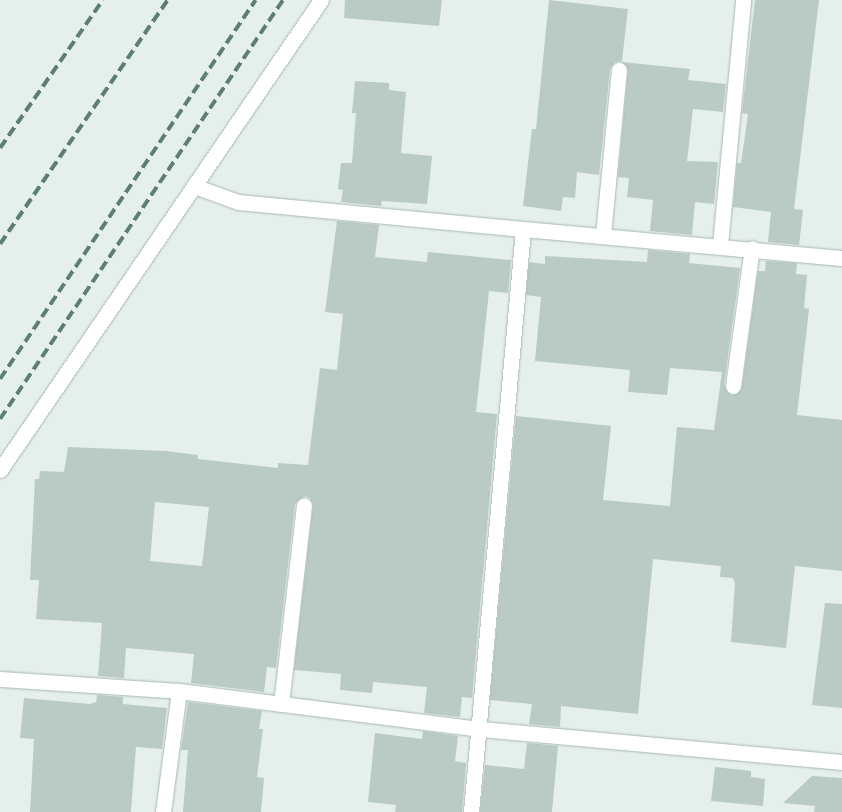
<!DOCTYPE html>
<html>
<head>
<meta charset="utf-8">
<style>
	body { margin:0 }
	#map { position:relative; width:842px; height:812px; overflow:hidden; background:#e5efeb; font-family:"Asap Condensed",sans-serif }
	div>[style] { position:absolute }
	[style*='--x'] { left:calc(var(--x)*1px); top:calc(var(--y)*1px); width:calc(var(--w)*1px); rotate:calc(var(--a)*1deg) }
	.building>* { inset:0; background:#bacac4 }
	.roads { filter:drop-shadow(0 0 1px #a7b8b3) drop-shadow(0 0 1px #a7b8b3) }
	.minor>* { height:15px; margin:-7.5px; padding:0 7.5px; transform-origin:7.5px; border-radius:7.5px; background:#fff }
	.rail>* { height:4px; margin-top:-2px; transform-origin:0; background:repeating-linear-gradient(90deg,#5d7d77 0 10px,transparent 0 15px) }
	span { translate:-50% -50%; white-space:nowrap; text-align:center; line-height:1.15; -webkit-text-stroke:4px #f6fbf9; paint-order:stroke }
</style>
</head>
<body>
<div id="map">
	<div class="building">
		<div style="clip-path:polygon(345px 0,442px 0,439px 26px,344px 18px)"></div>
		<div style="clip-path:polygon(549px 0,628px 9px,622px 61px,615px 62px,610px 69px,599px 175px,577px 172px,575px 198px,563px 197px,561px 211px,523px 206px,532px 129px,536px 129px)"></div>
		<div style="clip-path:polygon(755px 0,819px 0,794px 209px,803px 210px,799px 245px,768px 242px,771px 212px,733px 207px,737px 163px,741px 163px,748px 114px,742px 113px)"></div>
		<div style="clip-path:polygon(622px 62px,690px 69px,688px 80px,726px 84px,723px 112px,693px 109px,687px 161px,718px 162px,714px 204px,695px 202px,692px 235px,650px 231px,653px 200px,627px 197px,629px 178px,618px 177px,628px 71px)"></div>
		<div style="clip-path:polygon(355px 81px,389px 83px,389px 90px,406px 92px,401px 153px,432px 156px,427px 204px,382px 201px,381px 206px,341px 202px,343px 190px,338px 189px,341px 163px,352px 163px,356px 113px,352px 113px)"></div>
		<div style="clip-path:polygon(evenodd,337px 221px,379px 225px,375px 257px,427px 262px,428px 252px,511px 260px,508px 293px,489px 291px,476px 412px,497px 414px,472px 698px,462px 697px,460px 717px,424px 713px,427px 687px,373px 682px,372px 693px,340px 690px,341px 674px,294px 670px,313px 506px,310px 498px,305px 496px,295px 504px,276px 668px,267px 667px,264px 692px,191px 683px,194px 654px,126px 648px,124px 678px,98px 676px,102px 623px,36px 619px,39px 580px,30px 580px,35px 479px,39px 479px,40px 471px,64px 472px,68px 447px,166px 451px,198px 455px,198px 459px,278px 468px,278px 463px,308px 465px,320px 368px,337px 370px,343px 314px,325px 312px,337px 221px,155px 502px,209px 507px,202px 566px,150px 561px,155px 502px)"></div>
		<div style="clip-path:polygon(648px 250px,690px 254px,689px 263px,740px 268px,724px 385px,731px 395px,737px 394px,742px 387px,758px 271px,765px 271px,766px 261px,797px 263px,796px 274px,807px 275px,804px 308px,809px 309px,797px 415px,842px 420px,842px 571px,795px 566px,786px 648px,731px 642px,735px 583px,733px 578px,720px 577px,721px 566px,653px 559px,638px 714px,561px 706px,560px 727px,529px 724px,532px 704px,490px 700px,516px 416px,611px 426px,603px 500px,670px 506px,677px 427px,714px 430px,722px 372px,670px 368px,667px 395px,628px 392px,630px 370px,535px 361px,541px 297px,526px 295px,529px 262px,545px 264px,545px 256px,647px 262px)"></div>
		<div style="clip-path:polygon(825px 603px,842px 604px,842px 708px,812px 705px)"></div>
		<div style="clip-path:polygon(97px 695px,123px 697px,123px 704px,167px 708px,162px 749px,136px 747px,131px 812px,30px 812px,34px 739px,20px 738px,24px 698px,90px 704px,96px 702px)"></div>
		<div style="clip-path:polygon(188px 702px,262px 711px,259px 729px,263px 729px,257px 777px,264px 778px,261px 812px,183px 812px,188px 750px,181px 750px)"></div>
		<div style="clip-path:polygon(423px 731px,458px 736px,455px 761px,466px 763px,462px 812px,395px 812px,396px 805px,368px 802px,375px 733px,422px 739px)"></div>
		<div style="clip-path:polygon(527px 743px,558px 746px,552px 812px,480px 812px,485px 765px,524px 769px)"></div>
		<div style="clip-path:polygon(715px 767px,751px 771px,751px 777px,765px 779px,763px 806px,711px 801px)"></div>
		<div style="clip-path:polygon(812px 776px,842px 778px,842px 812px,814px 812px,815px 806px,783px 803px)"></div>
	</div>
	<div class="roads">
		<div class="minor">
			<div style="--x:194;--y:186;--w:47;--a:20"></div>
			<div style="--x:238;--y:202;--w:286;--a:5.4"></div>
			<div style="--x:603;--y:235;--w:166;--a:-84.5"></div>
			<div style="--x:720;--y:245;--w:246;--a:-84.6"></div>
			<div style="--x:733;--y:386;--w:139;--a:-82.2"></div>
			<div style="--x:0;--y:470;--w:569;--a:-55.67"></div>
			<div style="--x:0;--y:679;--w:179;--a:3.8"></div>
			<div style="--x:179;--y:691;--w:303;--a:7.2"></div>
			<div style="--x:480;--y:729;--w:364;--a:5.2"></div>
			<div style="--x:281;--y:704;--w:200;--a:-83.4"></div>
			<div style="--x:163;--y:812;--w:122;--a:-82.5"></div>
			<div style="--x:471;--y:812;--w:585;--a:-84.9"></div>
			<div style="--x:523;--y:229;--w:320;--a:5.2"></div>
		</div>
	</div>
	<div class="rail">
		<div style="--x:0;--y:148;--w:180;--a:-55.2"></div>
		<div style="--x:0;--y:244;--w:296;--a:-55.5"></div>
		<div style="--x:0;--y:379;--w:457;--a:-56"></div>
		<div style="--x:0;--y:419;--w:506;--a:-55.96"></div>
	</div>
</div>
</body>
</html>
